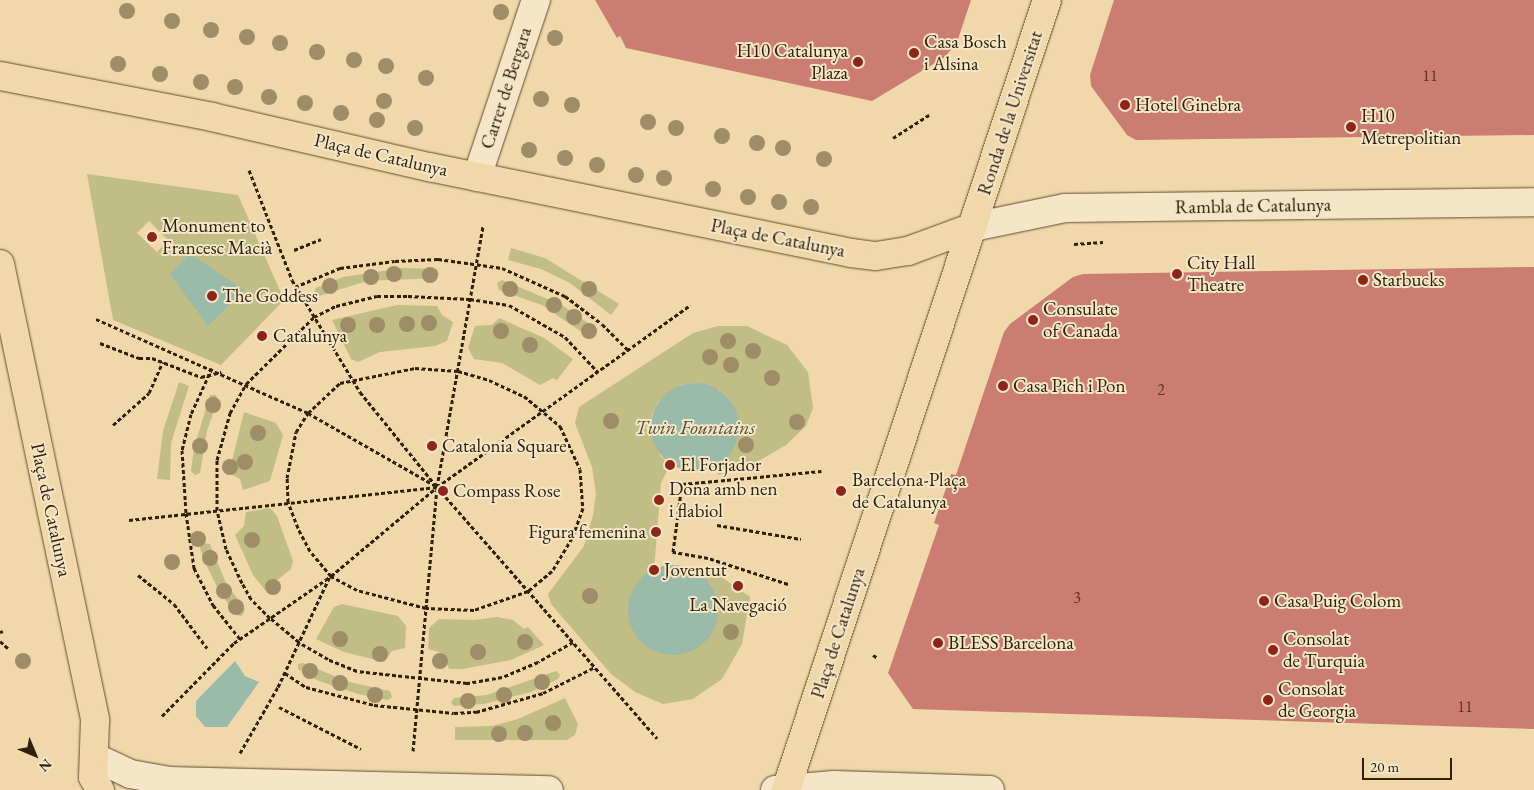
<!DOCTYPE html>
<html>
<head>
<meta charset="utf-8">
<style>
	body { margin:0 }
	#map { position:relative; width:1534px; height:790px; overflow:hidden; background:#f0d8ab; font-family:"EB Garamond",serif }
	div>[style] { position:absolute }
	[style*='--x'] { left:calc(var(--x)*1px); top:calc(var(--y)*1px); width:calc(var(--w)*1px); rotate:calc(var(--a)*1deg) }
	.green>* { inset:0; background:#c0bd85 }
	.water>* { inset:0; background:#9abaaa }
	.round { border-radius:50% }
	.building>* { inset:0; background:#cb7d71 }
	.path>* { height:3px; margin-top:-1.5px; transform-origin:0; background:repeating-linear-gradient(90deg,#302007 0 4px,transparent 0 6.5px) }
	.roads { filter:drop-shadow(0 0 1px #604e30) drop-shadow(0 0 1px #604e30) }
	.minor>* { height:28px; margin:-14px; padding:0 14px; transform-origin:14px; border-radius:14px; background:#f5e6c8 }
	.major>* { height:28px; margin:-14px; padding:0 14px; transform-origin:14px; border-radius:14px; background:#f0d8ab }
	.trees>* { width:16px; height:16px; margin:-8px; border-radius:50%; background:#9e8d66 }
	.dots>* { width:14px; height:14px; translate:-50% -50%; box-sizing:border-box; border:2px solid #f5e6c8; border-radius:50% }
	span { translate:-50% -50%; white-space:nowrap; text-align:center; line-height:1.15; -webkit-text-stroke:4px #f5e6c8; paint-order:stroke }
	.number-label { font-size:16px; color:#573722 }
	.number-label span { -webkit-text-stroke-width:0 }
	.poi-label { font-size:19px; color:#302007 }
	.left { translate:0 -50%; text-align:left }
	.right { translate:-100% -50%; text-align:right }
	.street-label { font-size:19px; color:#302007 }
	.water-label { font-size:20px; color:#504e38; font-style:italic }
	.north { position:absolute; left:10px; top:730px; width:50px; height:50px; -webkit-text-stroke:4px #f5e6c8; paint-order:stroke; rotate:135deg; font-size:14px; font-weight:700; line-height:20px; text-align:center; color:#302007 }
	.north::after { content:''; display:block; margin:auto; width:18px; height:22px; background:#302007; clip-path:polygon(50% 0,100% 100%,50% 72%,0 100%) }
	.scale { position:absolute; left:1362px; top:758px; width:90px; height:22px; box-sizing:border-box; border:2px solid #302007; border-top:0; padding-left:6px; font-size:15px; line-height:18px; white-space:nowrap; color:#302007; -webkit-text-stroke:4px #f5e6c8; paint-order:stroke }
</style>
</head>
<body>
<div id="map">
	<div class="green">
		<div style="clip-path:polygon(evenodd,87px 174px,238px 195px,284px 300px,221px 365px,113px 320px,87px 174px,149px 221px,168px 240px,157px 252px,137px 233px,149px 221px)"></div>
		<div style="clip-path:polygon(511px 248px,545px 258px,619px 304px,611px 315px,570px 283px,541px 269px,508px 260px)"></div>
		<div style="clip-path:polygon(403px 268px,437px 269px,439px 274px,436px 278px,367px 281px,319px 296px,314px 292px,316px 288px,343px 277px)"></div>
		<div style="clip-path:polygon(502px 280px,562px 305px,588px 323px,596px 330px,596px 335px,589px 337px,542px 305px,499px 290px,497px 283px)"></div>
		<div style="clip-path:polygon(397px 305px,437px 306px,442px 315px,453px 322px,447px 341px,435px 346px,380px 352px,358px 362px,351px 359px,332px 320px)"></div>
		<div style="clip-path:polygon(499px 318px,544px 338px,573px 359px,557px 380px,553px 378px,540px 385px,502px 363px,474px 359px,468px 348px,475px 326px,492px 325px)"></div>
		<div style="clip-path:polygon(718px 326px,747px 326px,787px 345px,808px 372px,813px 408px,806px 426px,786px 445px,755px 463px,718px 475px,715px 467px,723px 461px,740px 426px,730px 400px,720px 390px,694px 383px,680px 385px,658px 402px,652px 415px,660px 455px,670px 465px,661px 483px,654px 570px,635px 586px,628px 611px,711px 585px,701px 576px,707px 567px,750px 597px,742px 644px,722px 679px,693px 699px,663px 704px,635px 692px,611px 674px,551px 604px,548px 594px,584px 546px,593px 515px,596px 493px,592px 467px,575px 423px,579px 407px,693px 333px)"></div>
		<div style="clip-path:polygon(179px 382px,189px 386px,171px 443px,170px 480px,157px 479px,163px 431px)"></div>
		<div style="clip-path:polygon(210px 395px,216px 395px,218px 399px,207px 431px,200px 473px,195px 475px,191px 471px,194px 448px)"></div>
		<div style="clip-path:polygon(244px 412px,276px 423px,283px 435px,270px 481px,243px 490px,240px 479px,229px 473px)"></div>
		<div style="clip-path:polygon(270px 508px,277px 516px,293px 561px,291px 569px,265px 590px,253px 575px,235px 535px,244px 526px,246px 512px)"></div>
		<div style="clip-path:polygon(203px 543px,210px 544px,225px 581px,245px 610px,242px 616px,236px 615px,219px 591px,203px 558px,200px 548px)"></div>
		<div style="clip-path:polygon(342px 604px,398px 616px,406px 626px,405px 648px,392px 651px,384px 662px,344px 652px,316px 639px,334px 607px)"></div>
		<div style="clip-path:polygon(497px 617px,513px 620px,524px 629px,528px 627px,544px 645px,511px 660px,462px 669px,449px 669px,442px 653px,428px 649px,429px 628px,439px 619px,475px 620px)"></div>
		<div style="clip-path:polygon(303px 663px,349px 682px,390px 691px,392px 697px,388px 700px,358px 694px,319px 681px,298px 669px,298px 664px)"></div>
		<div style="clip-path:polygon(556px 671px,560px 675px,558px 679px,531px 692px,484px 704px,454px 706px,451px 703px,454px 698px,487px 695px)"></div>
		<div style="clip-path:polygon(565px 698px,578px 724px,575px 735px,567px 740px,455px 740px,455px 727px,492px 726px,518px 719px)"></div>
	</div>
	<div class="water">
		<div style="clip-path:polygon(190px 254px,244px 290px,208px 326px,170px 274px)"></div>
		<div class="round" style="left:651px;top:383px;width:88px;height:88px"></div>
		<div class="round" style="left:628px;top:565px;width:90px;height:90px"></div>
		<div style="clip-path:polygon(235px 661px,245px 676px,259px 682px,227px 727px,205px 727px,196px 716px,196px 701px)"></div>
	</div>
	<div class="building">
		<div style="clip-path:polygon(595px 0,971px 0,957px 42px,945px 57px,872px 101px,626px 48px,620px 36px,617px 38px)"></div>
		<div style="clip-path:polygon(1114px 0,1534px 0,1534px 135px,1136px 140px,1127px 135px,1091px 86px,1090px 75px)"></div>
		<div style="clip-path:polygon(1534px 267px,1534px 729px,913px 709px,888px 673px,939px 525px,934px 523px,951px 474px,956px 475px,1004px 332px,1010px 324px,1073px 277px,1083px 274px)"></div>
	</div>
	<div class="path">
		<div style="--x:893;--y:138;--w:43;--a:-32.6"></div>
		<div style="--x:249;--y:170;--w:118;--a:68.6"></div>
		<div style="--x:292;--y:280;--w:131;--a:58.7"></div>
		<div style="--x:360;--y:392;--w:122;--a:51"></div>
		<div style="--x:437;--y:487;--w:334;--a:48.8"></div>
		<div style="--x:1074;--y:244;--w:29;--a:-4"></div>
		<div style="--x:294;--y:250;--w:29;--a:-22"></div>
		<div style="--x:295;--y:287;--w:49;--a:-22.9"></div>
		<div style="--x:340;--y:268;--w:55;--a:-7.3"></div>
		<div style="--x:395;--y:261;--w:43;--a:-2.7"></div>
		<div style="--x:438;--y:259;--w:65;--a:8"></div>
		<div style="--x:502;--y:268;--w:69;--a:24"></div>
		<div style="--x:565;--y:296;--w:46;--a:37.1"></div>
		<div style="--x:602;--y:324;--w:37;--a:45"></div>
		<div style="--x:96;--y:319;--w:232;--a:23.9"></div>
		<div style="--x:308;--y:413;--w:145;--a:29.7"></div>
		<div style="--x:100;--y:343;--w:42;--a:21"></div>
		<div style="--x:139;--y:358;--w:13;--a:0"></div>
		<div style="--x:152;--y:358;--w:53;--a:21.2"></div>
		<div style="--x:201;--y:377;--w:21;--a:-14"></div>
		<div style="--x:212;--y:368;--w:51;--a:114.5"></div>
		<div style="--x:191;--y:414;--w:37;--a:104"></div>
		<div style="--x:182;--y:450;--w:63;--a:86.4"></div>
		<div style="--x:186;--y:513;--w:56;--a:81.7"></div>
		<div style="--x:194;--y:568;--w:42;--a:62.8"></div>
		<div style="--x:213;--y:605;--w:43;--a:51.5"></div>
		<div style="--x:415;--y:368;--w:43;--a:4"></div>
		<div style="--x:458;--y:371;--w:32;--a:16"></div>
		<div style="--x:489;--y:380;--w:38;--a:25"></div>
		<div style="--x:524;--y:396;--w:47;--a:39.8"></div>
		<div style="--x:560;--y:426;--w:47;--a:65.1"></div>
		<div style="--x:580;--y:469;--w:39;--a:86"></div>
		<div style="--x:583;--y:508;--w:32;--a:110"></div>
		<div style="--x:572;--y:538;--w:39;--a:121"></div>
		<div style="--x:552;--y:571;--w:31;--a:140"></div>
		<div style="--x:528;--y:591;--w:57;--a:160.6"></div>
		<div style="--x:474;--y:610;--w:48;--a:-177.6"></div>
		<div style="--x:426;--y:608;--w:71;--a:-165.4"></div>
		<div style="--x:357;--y:590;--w:30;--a:-152"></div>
		<div style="--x:331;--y:576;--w:33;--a:-130"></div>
		<div style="--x:310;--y:551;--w:26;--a:-118"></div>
		<div style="--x:298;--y:528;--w:28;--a:-111"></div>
		<div style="--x:288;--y:502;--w:24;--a:-92"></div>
		<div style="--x:287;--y:478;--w:47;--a:-78.9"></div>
		<div style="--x:296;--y:432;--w:22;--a:-58"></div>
		<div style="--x:308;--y:413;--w:44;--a:-43.2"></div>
		<div style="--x:340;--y:383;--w:76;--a:-11.3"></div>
		<div style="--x:113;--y:425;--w:48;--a:-41.6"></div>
		<div style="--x:149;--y:393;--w:34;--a:-66"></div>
		<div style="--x:129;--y:520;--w:310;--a:-6.1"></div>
		<div style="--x:717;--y:525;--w:85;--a:9.5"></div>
		<div style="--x:138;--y:575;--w:46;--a:38.9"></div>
		<div style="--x:174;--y:604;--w:55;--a:53.1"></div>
		<div style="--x:788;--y:584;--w:84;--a:-162"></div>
		<div style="--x:708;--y:558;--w:36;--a:-170"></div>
		<div style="--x:673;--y:552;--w:69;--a:-82.5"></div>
		<div style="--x:682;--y:484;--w:140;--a:-5.3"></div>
		<div style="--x:0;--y:632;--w:3;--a:-18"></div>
		<div style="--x:0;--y:641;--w:12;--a:42"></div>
		<div style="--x:573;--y:642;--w:40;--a:150.3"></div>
		<div style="--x:538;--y:662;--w:39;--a:157"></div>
		<div style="--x:502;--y:677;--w:36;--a:170"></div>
		<div style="--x:467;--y:683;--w:111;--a:-173.8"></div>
		<div style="--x:357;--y:671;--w:31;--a:-158"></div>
		<div style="--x:328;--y:659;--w:34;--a:-150"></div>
		<div style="--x:299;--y:642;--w:38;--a:-140"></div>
		<div style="--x:270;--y:618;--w:27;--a:-135"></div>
		<div style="--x:251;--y:599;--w:18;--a:-119"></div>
		<div style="--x:242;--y:583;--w:38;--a:-115"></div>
		<div style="--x:226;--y:549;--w:40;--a:-103"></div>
		<div style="--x:217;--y:510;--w:50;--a:-90"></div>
		<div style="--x:217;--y:460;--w:49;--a:-74.5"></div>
		<div style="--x:230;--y:413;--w:33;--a:-61"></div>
		<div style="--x:246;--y:384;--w:95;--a:-44.6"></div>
		<div style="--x:314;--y:317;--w:25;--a:-27"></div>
		<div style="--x:336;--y:306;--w:42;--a:-13.7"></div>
		<div style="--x:377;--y:296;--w:31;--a:0"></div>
		<div style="--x:408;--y:296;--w:62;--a:2.8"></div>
		<div style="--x:470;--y:299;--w:39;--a:9"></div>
		<div style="--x:509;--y:305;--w:64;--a:29.7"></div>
		<div style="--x:565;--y:337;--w:47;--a:46.7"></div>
		<div style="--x:873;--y:655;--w:6;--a:31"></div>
		<div style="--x:285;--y:673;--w:25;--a:34"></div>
		<div style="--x:306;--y:687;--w:70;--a:14.8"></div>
		<div style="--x:374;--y:705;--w:80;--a:5.7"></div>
		<div style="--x:454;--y:713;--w:22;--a:-3"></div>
		<div style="--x:476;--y:712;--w:70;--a:-15.8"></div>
		<div style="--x:543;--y:693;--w:58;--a:-26.6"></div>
		<div style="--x:279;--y:707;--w:92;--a:27.1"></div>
		<div style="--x:162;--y:716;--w:103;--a:-45.4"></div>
		<div style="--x:234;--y:643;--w:118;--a:-34.6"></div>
		<div style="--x:331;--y:576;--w:138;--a:-40"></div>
		<div style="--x:437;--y:487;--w:312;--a:-35.7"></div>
		<div style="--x:413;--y:751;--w:265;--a:-84.8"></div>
		<div style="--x:437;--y:487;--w:266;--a:-80"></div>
		<div style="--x:240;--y:753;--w:76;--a:-60.1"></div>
		<div style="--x:278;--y:687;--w:123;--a:-64.9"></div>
	</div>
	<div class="roads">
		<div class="minor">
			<div style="--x:477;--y:177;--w:187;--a:-71.6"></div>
			<div style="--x:973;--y:227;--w:94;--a:-11.7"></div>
			<div style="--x:1065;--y:208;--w:469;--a:-0.7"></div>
			<div style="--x:94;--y:757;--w:40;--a:25"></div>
			<div style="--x:130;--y:774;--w:39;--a:10"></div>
			<div style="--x:168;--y:781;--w:381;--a:1.4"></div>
			<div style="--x:775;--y:790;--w:59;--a:-4.8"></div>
			<div style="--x:834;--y:785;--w:156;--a:1.8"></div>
		</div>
		<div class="major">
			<div style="--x:0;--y:76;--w:216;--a:10.9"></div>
			<div style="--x:212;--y:117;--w:223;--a:13"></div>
			<div style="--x:429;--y:167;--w:431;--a:11.5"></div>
			<div style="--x:851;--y:253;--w:25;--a:7"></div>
			<div style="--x:876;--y:256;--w:32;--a:-9"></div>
			<div style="--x:908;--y:251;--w:69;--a:-20.3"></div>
			<div style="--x:0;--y:264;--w:466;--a:78.2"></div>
			<div style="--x:95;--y:720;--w:57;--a:92"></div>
			<div style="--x:93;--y:777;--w:15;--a:62"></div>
			<div style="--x:786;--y:790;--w:832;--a:-71.72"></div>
		</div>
	</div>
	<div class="trees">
		<div style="left:127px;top:11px"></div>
		<div style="left:501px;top:12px"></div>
		<div style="left:172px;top:21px"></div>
		<div style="left:211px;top:30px"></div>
		<div style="left:247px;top:37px"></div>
		<div style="left:555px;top:38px"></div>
		<div style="left:280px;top:43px"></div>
		<div style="left:317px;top:52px"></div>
		<div style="left:354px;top:60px"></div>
		<div style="left:118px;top:64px"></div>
		<div style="left:386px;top:66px"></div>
		<div style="left:160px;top:74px"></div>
		<div style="left:426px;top:78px"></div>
		<div style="left:201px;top:82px"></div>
		<div style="left:235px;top:87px"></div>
		<div style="left:269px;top:97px"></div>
		<div style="left:541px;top:99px"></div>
		<div style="left:384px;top:101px"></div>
		<div style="left:305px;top:103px"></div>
		<div style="left:572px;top:105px"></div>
		<div style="left:341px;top:113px"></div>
		<div style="left:377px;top:120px"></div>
		<div style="left:648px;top:122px"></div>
		<div style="left:415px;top:128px"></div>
		<div style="left:676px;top:128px"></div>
		<div style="left:722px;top:136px"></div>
		<div style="left:757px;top:143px"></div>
		<div style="left:783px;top:148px"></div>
		<div style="left:529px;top:150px"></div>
		<div style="left:565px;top:158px"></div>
		<div style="left:824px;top:159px"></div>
		<div style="left:597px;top:165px"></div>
		<div style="left:636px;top:175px"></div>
		<div style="left:664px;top:178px"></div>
		<div style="left:713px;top:189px"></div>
		<div style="left:748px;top:197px"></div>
		<div style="left:779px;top:202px"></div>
		<div style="left:811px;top:207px"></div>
		<div style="left:394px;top:274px"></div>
		<div style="left:430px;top:275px"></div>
		<div style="left:371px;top:277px"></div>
		<div style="left:330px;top:286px"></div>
		<div style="left:510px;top:289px"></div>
		<div style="left:589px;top:289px"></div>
		<div style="left:554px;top:305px"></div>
		<div style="left:574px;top:317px"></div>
		<div style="left:429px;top:323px"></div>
		<div style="left:407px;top:324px"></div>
		<div style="left:348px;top:325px"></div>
		<div style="left:377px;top:325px"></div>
		<div style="left:501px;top:331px"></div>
		<div style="left:589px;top:331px"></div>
		<div style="left:728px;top:341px"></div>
		<div style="left:530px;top:345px"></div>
		<div style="left:753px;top:351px"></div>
		<div style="left:710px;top:357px"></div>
		<div style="left:731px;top:365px"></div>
		<div style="left:772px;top:378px"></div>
		<div style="left:213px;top:405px"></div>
		<div style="left:611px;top:421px"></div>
		<div style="left:797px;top:422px"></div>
		<div style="left:258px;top:433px"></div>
		<div style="left:746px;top:445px"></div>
		<div style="left:200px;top:446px"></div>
		<div style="left:245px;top:462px"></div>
		<div style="left:230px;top:467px"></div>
		<div style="left:198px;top:539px"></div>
		<div style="left:252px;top:540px"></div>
		<div style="left:210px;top:558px"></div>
		<div style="left:172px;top:562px"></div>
		<div style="left:273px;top:587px"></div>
		<div style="left:224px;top:591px"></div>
		<div style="left:590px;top:596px"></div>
		<div style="left:236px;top:607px"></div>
		<div style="left:731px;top:632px"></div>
		<div style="left:340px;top:639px"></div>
		<div style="left:525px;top:642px"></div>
		<div style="left:478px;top:652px"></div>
		<div style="left:380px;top:654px"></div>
		<div style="left:23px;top:661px"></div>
		<div style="left:440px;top:661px"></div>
		<div style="left:310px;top:671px"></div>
		<div style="left:542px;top:682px"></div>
		<div style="left:340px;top:683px"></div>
		<div style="left:375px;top:695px"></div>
		<div style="left:504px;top:695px"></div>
		<div style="left:468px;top:701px"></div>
		<div style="left:553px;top:723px"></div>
		<div style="left:525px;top:733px"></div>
		<div style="left:499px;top:734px"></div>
	</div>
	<div class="dots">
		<div style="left:914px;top:53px;background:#8f2418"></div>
		<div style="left:858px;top:62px;background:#8f2418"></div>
		<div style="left:1125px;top:105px;background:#8f2418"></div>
		<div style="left:1351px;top:127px;background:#8f2418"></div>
		<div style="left:152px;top:237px;background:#8f2418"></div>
		<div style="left:1177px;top:274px;background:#8f2418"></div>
		<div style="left:1363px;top:280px;background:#8f2418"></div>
		<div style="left:212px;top:296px;background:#8f2418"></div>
		<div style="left:1033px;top:320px;background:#8f2418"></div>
		<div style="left:262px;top:336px;background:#8f2418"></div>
		<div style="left:1003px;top:386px;background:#8f2418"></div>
		<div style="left:432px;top:446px;background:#8f2418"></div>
		<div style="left:670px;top:465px;background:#8f2418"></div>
		<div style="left:443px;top:491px;background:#8f2418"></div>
		<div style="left:841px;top:491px;background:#8f2418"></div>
		<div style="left:659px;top:500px;background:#8f2418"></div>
		<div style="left:656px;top:532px;background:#8f2418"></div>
		<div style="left:654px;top:570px;background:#8f2418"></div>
		<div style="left:738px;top:586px;background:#8f2418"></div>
		<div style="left:1264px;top:601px;background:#8f2418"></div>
		<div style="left:938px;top:643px;background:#8f2418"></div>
		<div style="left:1273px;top:650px;background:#8f2418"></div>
		<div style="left:1268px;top:700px;background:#8f2418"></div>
	</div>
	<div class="number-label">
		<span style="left:1430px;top:76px">11</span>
		<span style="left:1161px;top:390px">2</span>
		<span style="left:1077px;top:598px">3</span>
		<span style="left:1465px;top:707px">11</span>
	</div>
	<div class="poi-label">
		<span class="left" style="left:924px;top:53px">Casa Bosch<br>i Alsina</span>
		<span class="right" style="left:848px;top:62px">H10 Catalunya<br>Plaza</span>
		<span class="left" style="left:1135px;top:105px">Hotel Ginebra</span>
		<span class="left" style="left:1361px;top:127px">H10<br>Metrepolitian</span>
		<span class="left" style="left:162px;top:237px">Monument to<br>Francesc Macià</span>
		<span class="left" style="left:1187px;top:274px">City Hall<br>Theatre</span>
		<span class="left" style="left:1373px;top:280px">Starbucks</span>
		<span class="left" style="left:222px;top:296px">The Goddess</span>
		<span class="left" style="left:1043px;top:320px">Consulate<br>of Canada</span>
		<span class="left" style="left:273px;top:336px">Catalunya</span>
		<span class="left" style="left:1013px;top:386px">Casa Pich i Pon</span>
		<span class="left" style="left:442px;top:446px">Catalonia Square</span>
		<span class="left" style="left:680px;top:465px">El Forjador</span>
		<span class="left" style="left:852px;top:491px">Barcelona-Plaça<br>de Catalunya</span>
		<span class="left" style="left:669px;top:500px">Dona amb nen<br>i flabiol</span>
		<span class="left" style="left:453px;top:491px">Compass Rose</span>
		<span class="right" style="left:646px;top:532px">Figura femenina</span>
		<span class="left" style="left:664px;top:570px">Joventut</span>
		<span class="left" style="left:1274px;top:601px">Casa Puig Colom</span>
		<span style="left:738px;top:605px">La Navegació</span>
		<span class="left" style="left:1283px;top:650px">Consolat<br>de Turquia</span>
		<span class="left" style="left:948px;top:643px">BLESS Barcelona</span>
		<span class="left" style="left:1278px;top:700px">Consolat<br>de Georgia</span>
	</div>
	<div class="street-label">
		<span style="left:506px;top:88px;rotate:-72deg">Carrer de Bergara</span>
		<span style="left:1010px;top:113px;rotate:-72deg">Ronda de la Universitat</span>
		<span style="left:381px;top:155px;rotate:13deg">Plaça de Catalunya</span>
		<span style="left:1253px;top:206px;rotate:-1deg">Rambla de Catalunya</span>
		<span style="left:778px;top:238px;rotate:11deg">Plaça de Catalunya</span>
		<span style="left:51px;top:510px;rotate:78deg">Plaça de Catalunya</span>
		<span style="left:838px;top:633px;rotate:-72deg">Plaça de Catalunya</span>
	</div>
	<div class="water-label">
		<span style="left:695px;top:427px">Twin Fountains</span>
	</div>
	<div class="north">N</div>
	<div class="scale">20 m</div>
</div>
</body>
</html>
